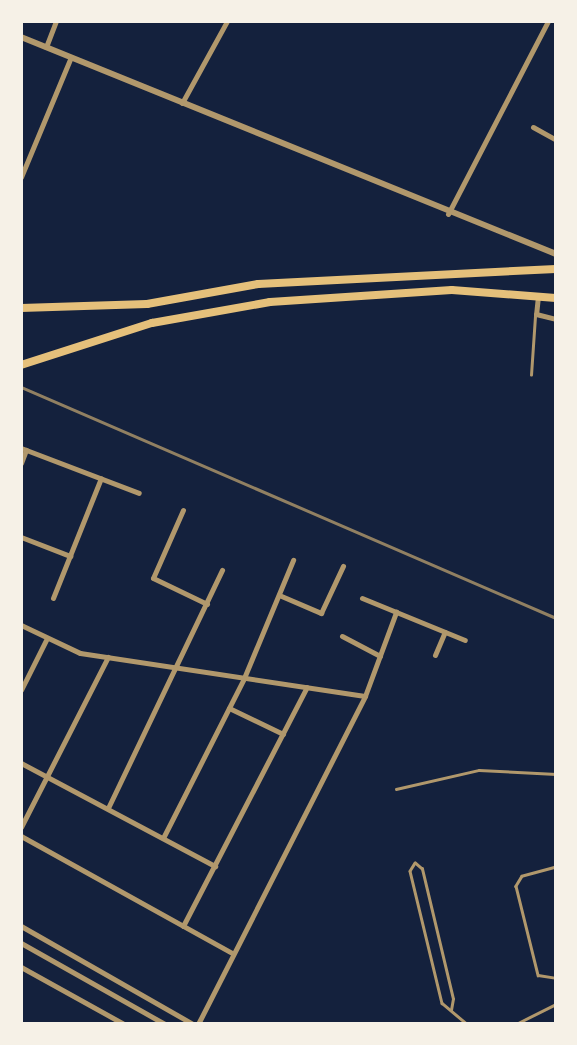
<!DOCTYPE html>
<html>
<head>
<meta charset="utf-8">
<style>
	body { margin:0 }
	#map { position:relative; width:577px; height:1045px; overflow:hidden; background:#14213d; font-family:"Libre Baskerville",serif }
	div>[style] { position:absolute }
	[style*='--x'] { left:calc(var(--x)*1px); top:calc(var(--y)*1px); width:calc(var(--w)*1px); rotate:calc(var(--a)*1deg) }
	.service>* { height:2.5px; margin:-1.25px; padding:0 1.25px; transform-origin:1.25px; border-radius:1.25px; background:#b1986c }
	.minor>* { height:5px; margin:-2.5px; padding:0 2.5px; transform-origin:2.5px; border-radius:2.5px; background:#b1986c }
	.tertiary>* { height:6px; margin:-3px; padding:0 3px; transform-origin:3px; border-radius:3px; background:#b1986c }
	.trunk>* { height:8px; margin:-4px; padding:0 4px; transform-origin:4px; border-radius:4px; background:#e5c07b }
	.rail>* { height:2.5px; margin:-1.25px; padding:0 1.25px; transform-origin:1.25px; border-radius:1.25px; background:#918062 }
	span { translate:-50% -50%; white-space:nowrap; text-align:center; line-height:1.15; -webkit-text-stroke:5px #f6f1e7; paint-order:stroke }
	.frame { position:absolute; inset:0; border:23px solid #f6f1e7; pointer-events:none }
</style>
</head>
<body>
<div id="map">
	<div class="service">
		<div style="--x:531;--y:375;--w:59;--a:-86.1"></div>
		<div style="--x:396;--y:789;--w:85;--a:-12.9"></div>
		<div style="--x:479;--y:770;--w:77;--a:3"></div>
		<div style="--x:556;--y:867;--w:35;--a:165"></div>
		<div style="--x:522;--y:876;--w:12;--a:121"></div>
		<div style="--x:516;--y:886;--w:92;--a:76.1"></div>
		<div style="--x:538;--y:975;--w:18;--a:9"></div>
		<div style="--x:451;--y:1010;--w:11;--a:-80"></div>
		<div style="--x:453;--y:999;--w:134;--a:-103.4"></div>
		<div style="--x:422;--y:869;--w:9;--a:-139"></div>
		<div style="--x:415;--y:863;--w:9;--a:122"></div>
		<div style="--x:410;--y:871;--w:136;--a:76.4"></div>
		<div style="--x:442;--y:1003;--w:33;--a:40"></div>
		<div style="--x:516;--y:1024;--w:45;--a:-26.6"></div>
	</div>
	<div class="minor">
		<div style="--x:46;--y:47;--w:28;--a:-69"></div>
		<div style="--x:182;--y:103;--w:94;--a:-61.2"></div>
		<div style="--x:533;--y:127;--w:26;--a:29"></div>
		<div style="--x:21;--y:177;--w:130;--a:-67.4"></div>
		<div style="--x:448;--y:214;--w:217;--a:-62.6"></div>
		<div style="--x:538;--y:296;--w:18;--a:96"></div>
		<div style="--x:536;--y:314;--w:21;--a:14"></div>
		<div style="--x:21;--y:448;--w:126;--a:20.9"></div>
		<div style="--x:21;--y:463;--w:14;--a:-69"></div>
		<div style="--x:183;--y:510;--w:74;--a:113.8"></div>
		<div style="--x:153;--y:578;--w:60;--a:25.7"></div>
		<div style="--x:21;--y:537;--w:53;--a:21.2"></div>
		<div style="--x:279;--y:595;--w:46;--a:23.2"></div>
		<div style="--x:321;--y:613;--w:52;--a:-64.9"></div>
		<div style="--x:53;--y:598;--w:129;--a:-68.2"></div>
		<div style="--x:362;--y:598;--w:111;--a:22.2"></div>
		<div style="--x:21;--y:625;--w:65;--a:25.4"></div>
		<div style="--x:80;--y:653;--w:288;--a:8.6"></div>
		<div style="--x:342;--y:636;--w:43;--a:27.8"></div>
		<div style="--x:435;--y:655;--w:25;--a:-67"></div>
		<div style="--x:21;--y:690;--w:58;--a:-63.4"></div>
		<div style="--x:229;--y:708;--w:60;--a:25.7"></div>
		<div style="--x:21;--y:763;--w:220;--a:28"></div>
		<div style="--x:108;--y:808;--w:264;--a:-64.4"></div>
		<div style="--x:21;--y:827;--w:191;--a:-62.9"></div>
		<div style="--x:21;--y:836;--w:241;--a:29"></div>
		<div style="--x:163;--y:838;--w:179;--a:-63.1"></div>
		<div style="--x:244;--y:678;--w:128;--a:-67.4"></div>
		<div style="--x:21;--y:926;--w:198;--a:29.7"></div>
		<div style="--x:183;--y:926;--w:269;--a:-62.6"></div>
		<div style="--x:21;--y:943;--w:165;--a:29.4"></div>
		<div style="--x:21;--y:967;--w:118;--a:29"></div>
		<div style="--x:198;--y:1024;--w:368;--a:-63"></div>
		<div style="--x:365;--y:696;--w:90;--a:-69.7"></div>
	</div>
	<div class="tertiary">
		<div style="--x:21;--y:37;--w:577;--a:22.08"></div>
	</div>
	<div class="trunk">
		<div style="--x:21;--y:308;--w:126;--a:-1.8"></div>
		<div style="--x:147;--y:304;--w:113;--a:-10.2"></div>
		<div style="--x:258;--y:284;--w:298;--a:-2.9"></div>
		<div style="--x:21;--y:365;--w:138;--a:-17.8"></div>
		<div style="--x:152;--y:323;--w:120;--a:-10.1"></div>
		<div style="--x:270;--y:302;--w:182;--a:-3.8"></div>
		<div style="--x:452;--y:290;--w:104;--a:4.4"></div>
	</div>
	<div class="rail">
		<div style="--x:21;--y:387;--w:583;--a:23.35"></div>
	</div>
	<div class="frame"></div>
</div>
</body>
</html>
